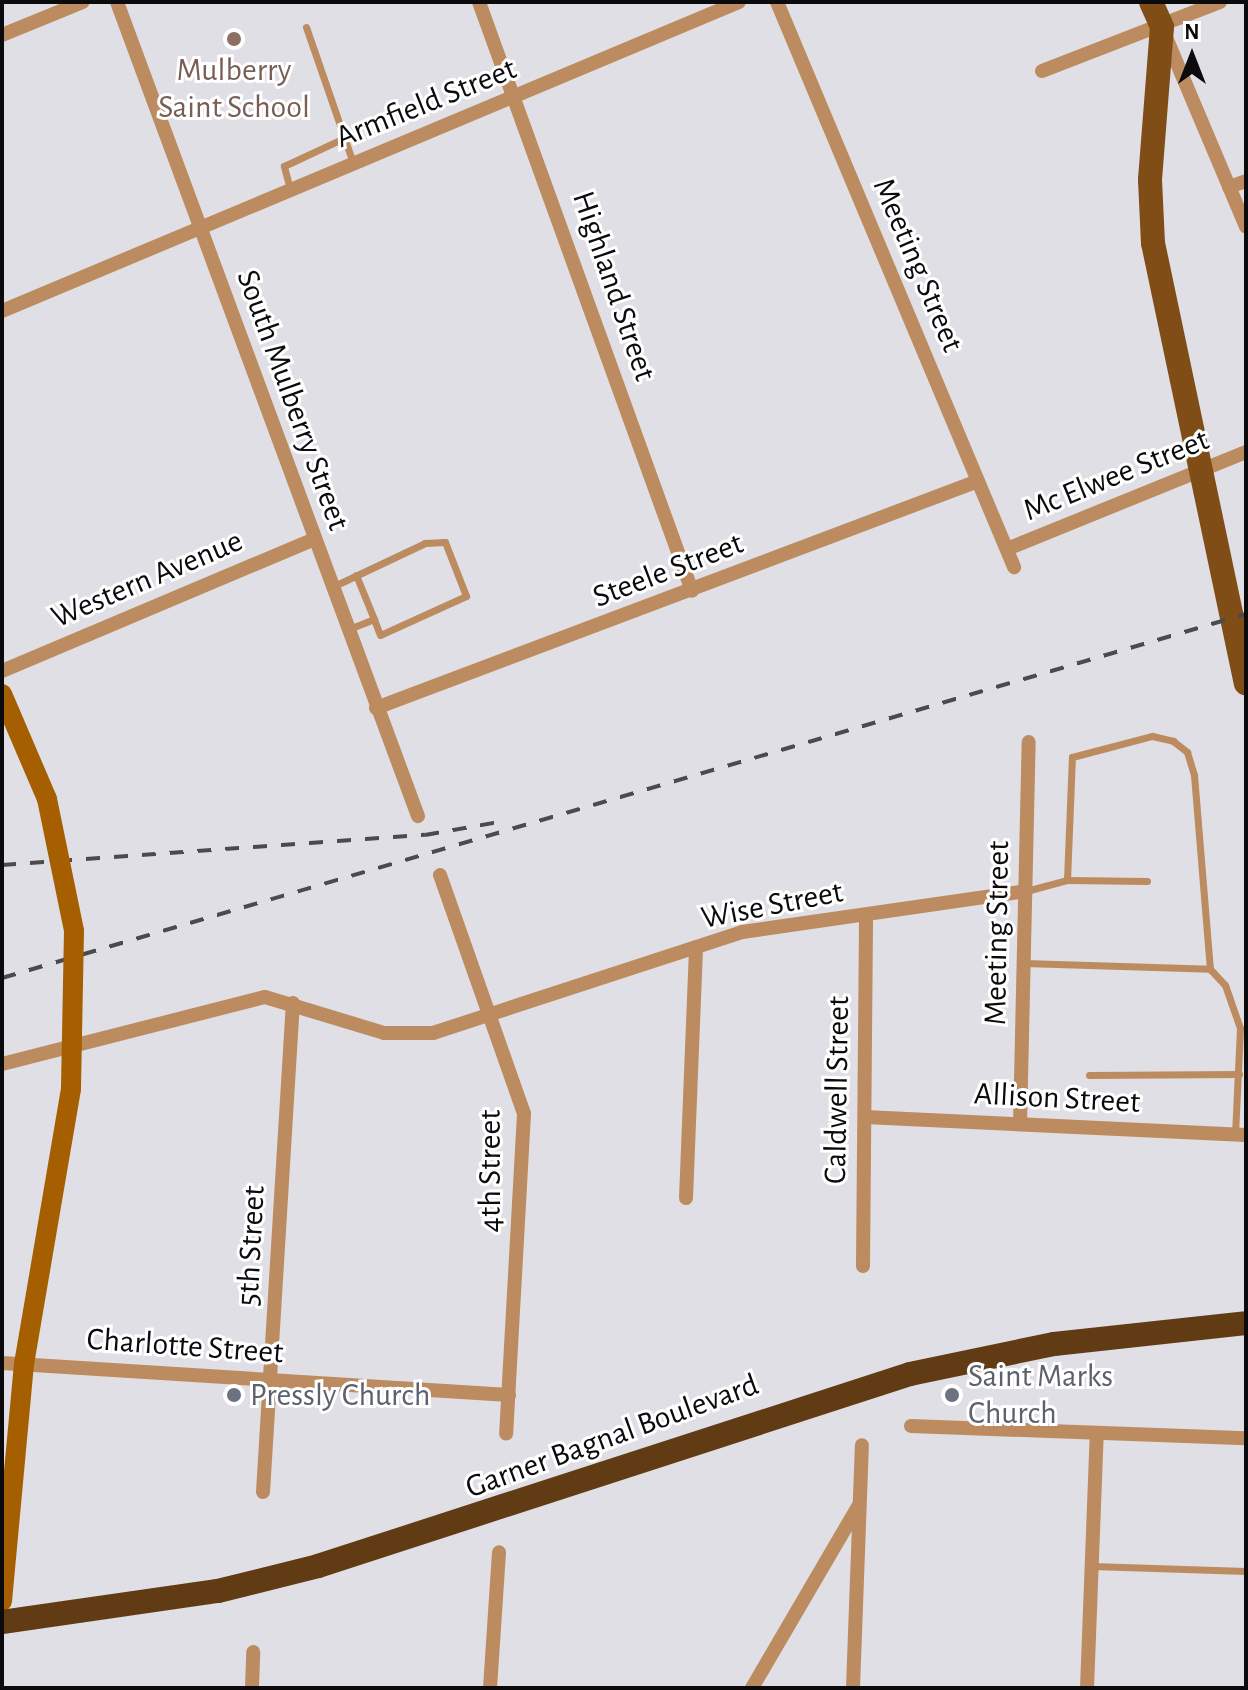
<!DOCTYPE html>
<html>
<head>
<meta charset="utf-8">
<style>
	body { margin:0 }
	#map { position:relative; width:1248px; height:1690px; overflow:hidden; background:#dfdfe5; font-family:"Alegreya Sans",sans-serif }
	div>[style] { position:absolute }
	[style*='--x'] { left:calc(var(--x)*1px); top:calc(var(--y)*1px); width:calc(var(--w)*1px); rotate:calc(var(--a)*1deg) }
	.lane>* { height:7px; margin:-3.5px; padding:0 3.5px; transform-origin:3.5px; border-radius:3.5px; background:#bc8b5f }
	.street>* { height:14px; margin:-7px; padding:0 7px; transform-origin:7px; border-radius:7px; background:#bc8b5f }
	.secondary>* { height:20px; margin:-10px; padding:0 10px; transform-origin:10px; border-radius:10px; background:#a65f00 }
	.primary>* { height:24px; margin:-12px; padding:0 12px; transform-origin:12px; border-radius:12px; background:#7f4d15 }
	.highway>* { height:24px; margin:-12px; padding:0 12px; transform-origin:12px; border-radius:12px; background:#613b14 }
	.rail>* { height:4px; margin-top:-2px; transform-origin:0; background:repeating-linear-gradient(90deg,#4b4b4e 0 14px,transparent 0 28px) }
	.secondary-bridge>* { height:20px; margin:-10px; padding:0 10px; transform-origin:10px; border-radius:10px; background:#a65f00 }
	.dots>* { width:22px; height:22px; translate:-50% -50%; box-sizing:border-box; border:4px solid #fff; border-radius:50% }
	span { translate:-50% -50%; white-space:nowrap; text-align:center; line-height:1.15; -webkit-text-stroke:6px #fff; paint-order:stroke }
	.education-label { font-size:32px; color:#785e54 }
	.street-label { font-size:32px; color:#0b0b0d }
	.worship-label { font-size:32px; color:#5b616d }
	.left { translate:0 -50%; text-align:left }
	.frame { position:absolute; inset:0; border:4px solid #0b0b0d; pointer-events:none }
	.north { position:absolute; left:1152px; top:16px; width:80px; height:80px; -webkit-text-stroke:6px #fff; paint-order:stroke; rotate:0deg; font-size:22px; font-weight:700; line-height:32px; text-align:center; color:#0b0b0d }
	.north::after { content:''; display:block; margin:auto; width:28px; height:36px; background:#0b0b0d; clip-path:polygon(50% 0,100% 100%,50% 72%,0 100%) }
</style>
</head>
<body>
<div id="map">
	<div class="lane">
		<div style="--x:306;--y:27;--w:144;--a:70.9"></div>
		<div style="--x:290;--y:189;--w:24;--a:-105"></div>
		<div style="--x:284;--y:166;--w:66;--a:-25"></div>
		<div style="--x:356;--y:575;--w:48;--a:67.8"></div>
		<div style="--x:332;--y:587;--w:103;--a:-25.3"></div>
		<div style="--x:425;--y:543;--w:20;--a:-3"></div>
		<div style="--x:445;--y:542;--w:58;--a:68.7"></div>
		<div style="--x:466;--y:596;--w:94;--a:155.6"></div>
		<div style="--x:380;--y:635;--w:17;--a:-111"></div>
		<div style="--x:374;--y:619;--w:27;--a:158"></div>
		<div style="--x:1067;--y:880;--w:80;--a:0.7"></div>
		<div style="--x:1026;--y:891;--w:42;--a:-15"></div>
		<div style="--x:1067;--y:880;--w:123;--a:-87.7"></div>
		<div style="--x:1072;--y:757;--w:83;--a:-14.7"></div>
		<div style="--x:1152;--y:736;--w:22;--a:13"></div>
		<div style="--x:1173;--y:741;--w:18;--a:38"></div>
		<div style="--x:1187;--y:752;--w:24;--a:73"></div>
		<div style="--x:1194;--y:775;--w:195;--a:85.3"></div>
		<div style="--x:1024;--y:963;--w:186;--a:1.8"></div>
		<div style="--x:1210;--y:969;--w:22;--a:47"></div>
		<div style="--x:1225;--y:985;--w:46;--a:70.8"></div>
		<div style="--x:1240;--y:1028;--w:107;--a:92.7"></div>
		<div style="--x:1089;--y:1075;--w:150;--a:-0.4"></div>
		<div style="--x:1092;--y:1566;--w:154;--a:1.9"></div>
	</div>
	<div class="street">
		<div style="--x:117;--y:2;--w:868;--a:69.71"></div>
		<div style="--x:479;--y:2;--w:626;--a:70.12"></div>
		<div style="--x:777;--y:2;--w:613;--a:67.24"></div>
		<div style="--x:2;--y:35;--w:87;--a:-22.2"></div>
		<div style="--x:1165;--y:35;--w:208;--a:67.1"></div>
		<div style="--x:1042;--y:71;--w:191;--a:-21.2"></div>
		<div style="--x:1229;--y:187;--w:18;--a:-19"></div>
		<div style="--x:2;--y:311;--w:799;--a:-22.75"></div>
		<div style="--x:1007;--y:549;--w:258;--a:-22.1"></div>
		<div style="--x:2;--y:671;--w:340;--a:-22.9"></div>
		<div style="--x:376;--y:708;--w:643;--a:-20.66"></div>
		<div style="--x:440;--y:875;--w:253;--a:70.6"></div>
		<div style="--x:524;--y:1114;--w:320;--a:93.2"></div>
		<div style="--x:2;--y:1064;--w:271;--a:-14.3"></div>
		<div style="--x:265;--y:997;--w:124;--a:16.8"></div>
		<div style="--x:384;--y:1033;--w:49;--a:0"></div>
		<div style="--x:433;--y:1033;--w:325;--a:-18.1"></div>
		<div style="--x:742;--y:932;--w:287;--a:-8.2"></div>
		<div style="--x:865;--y:1117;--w:381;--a:2.7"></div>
		<div style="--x:1020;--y:1124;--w:382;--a:-88.7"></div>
		<div style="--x:686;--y:1198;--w:251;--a:-87.7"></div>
		<div style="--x:863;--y:1266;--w:351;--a:-89.5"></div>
		<div style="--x:2;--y:1363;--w:508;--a:3.61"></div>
		<div style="--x:911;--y:1426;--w:335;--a:2.1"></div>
		<div style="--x:263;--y:1492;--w:490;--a:-86.5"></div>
		<div style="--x:252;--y:1688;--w:36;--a:-88"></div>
		<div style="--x:490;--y:1688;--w:136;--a:-86.2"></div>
		<div style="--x:752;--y:1688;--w:212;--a:-59.7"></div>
		<div style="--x:853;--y:1688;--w:243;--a:-87.9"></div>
		<div style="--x:1087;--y:1688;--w:255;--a:-87.8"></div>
	</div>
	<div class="secondary">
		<div style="--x:2;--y:694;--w:114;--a:66.8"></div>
		<div style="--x:2;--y:1601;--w:238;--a:-84.7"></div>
		<div style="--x:24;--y:1364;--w:279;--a:-80.3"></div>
	</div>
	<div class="primary">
		<div style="--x:1151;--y:2;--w:27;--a:66"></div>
		<div style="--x:1162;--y:27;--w:153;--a:94.5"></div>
		<div style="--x:1150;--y:180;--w:63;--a:87.3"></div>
		<div style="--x:1153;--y:243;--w:450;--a:78.1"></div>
	</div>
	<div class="highway">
		<div style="--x:2;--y:1622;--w:218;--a:-8.2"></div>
		<div style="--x:218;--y:1591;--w:103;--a:-14"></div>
		<div style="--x:318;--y:1566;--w:622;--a:-17.97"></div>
		<div style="--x:910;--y:1374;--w:147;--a:-11.8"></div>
		<div style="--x:1054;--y:1344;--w:193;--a:-6.2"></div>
	</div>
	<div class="rail">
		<div style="--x:2;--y:865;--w:424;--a:-4.1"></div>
		<div style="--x:425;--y:835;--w:80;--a:-10"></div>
		<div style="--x:2;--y:978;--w:1296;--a:-16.31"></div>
	</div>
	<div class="secondary-bridge">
		<div style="--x:47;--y:799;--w:135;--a:78.4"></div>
		<div style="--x:74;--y:931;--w:158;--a:91.1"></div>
	</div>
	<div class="dots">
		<div style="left:234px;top:39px;background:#8d6e63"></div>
		<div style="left:234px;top:1395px;background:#6b7280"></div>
		<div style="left:952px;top:1395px;background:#6b7280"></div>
	</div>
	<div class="education-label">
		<span style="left:234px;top:89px">Mulberry<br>Saint School</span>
	</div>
	<div class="street-label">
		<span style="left:426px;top:103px;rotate:-22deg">Armfield Street</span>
		<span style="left:918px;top:265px;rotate:67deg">Meeting Street</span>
		<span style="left:614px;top:286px;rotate:71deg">Highland Street</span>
		<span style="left:293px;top:400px;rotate:70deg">South Mulberry Street</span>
		<span style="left:1116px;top:475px;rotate:-22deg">Mc Elwee Street</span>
		<span style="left:668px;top:570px;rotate:-21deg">Steele Street</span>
		<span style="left:147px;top:579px;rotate:-23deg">Western Avenue</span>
		<span style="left:772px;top:905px;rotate:-11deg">Wise Street</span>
		<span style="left:997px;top:933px;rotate:-89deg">Meeting Street</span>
		<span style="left:837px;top:1090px;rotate:-89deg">Caldwell Street</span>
		<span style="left:1057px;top:1098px;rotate:3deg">Allison Street</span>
		<span style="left:490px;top:1171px;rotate:-90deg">4th Street</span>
		<span style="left:251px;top:1246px;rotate:-87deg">5th Street</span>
		<span style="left:185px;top:1346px;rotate:4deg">Charlotte Street</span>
		<span style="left:612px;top:1436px;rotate:-20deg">Garner Bagnal Boulevard</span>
	</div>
	<div class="worship-label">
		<span class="left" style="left:968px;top:1395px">Saint Marks<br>Church</span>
		<span class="left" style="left:250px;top:1395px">Pressly Church</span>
	</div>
	<div class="frame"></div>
	<div class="north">N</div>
</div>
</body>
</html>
